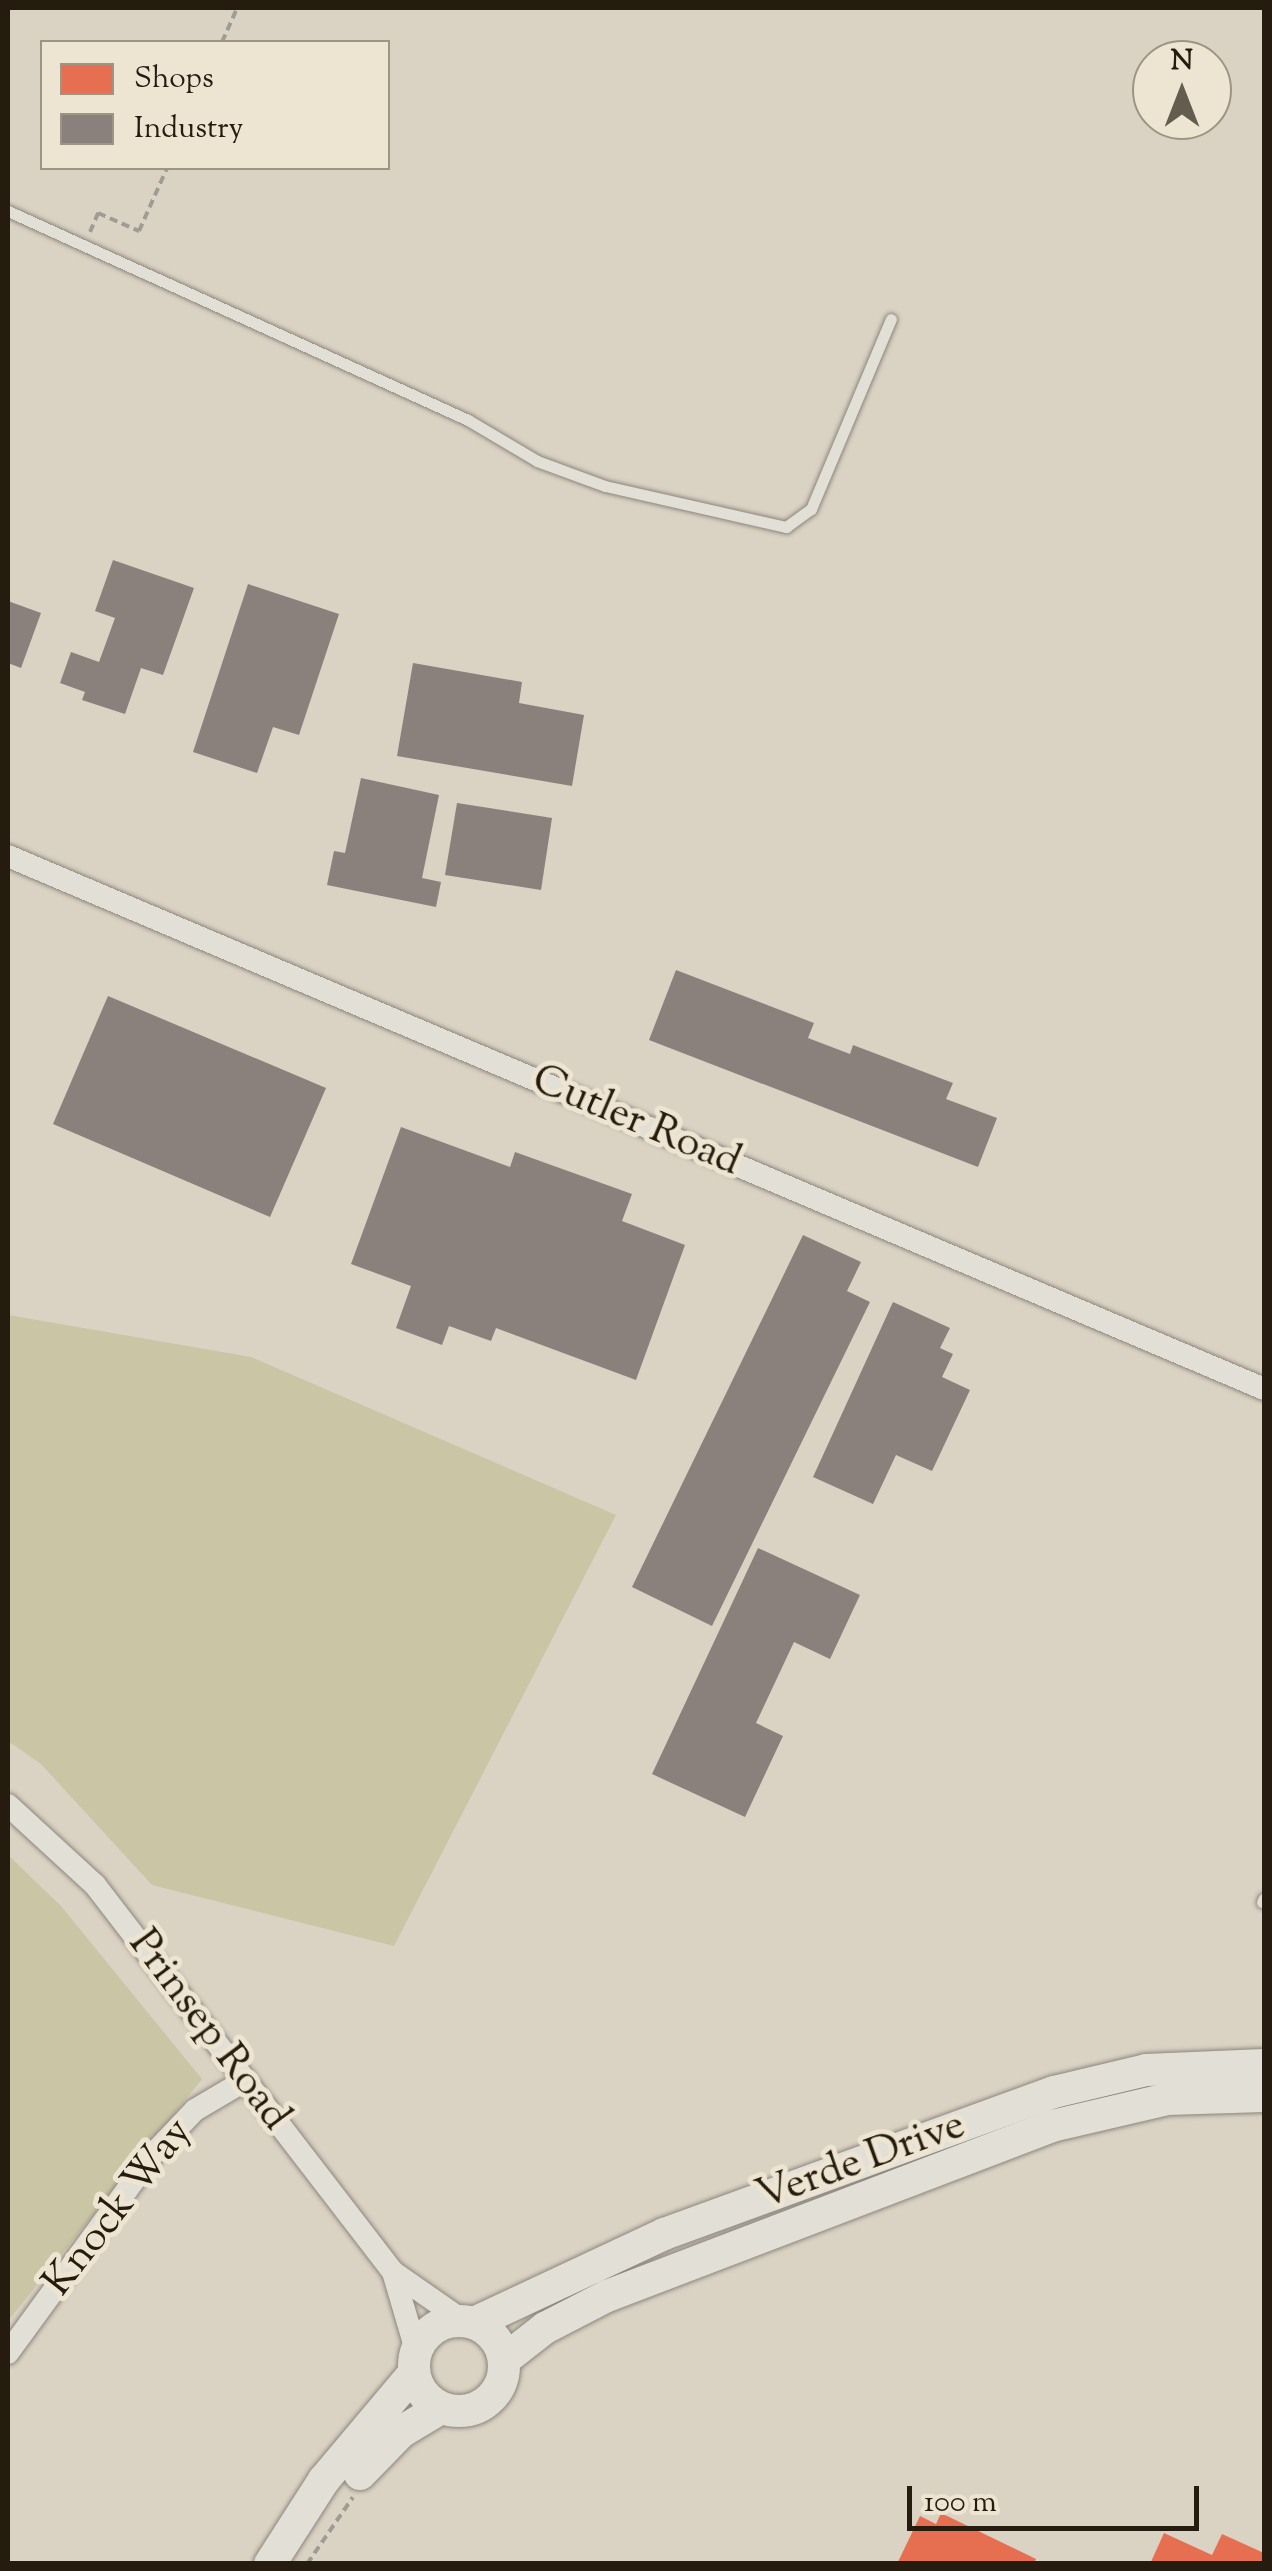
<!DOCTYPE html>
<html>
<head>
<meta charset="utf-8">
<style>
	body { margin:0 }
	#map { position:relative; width:1272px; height:2571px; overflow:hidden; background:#dad2c3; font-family:"Sorts Mill Goudy",serif }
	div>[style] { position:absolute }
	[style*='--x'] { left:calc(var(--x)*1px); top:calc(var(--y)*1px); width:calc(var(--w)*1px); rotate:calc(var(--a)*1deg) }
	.green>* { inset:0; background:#cac5a4 }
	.shops>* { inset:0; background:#e76f51 }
	.industry>* { inset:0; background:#8a817c }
	.path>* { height:4px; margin-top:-2px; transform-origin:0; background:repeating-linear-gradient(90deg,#9f9c94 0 8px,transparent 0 13px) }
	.roads { filter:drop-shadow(0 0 2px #8c867d) drop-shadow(0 0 2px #8c867d) }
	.service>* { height:11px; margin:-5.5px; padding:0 5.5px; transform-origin:5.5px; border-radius:5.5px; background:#e2dfd7 }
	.minor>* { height:22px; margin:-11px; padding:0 11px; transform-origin:11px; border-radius:11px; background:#e2dfd7 }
	.secondary>* { height:32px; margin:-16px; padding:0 16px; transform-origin:16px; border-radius:16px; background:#e2dfd7 }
	.secondary>.ring { margin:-16px; padding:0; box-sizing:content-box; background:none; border:32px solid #e2dfd7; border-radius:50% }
	span { translate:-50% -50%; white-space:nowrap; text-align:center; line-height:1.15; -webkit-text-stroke:10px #ede4d2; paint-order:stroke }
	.street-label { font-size:42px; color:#251c0f }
	.frame { position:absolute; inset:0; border:10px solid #251c0f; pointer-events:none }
	.legend { position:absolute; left:40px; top:40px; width:350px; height:130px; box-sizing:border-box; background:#ede4d2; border:2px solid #9d9484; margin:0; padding:12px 18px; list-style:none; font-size:30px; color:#251c0f }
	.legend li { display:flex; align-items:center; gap:20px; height:50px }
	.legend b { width:50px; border:2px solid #9d9484 }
	.north { position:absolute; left:1132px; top:40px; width:100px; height:100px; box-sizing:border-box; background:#ede4d2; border:2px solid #9d9484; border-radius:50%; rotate:0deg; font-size:28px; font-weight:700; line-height:40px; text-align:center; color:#251c0f }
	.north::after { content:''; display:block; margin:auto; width:35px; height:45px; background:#645c4e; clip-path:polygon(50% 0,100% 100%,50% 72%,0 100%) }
	.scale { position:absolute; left:907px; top:2486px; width:292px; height:45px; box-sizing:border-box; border:5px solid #251c0f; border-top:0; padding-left:12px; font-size:30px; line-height:35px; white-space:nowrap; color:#251c0f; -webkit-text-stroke:8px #ede4d2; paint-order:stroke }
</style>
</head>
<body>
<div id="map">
	<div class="green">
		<div style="clip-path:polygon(8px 1315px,251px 1357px,616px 1515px,394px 1946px,152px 1885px,41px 1764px,8px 1741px)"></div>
		<div style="clip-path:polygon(8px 1855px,61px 1906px,202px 2079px,8px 2321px)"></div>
	</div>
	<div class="shops">
		<div style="clip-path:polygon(941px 2513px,1036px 2559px,1034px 2564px,897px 2564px,920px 2516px,936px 2524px)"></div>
		<div style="clip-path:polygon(1164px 2533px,1212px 2555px,1222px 2534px,1264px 2553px,1264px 2564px,1150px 2564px)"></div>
	</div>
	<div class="industry">
		<div style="clip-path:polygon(113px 560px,194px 588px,163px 675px,141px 668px,125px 714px,82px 700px,85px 692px,60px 683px,71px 652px,99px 662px,115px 618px,95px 611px)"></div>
		<div style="clip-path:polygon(248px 584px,339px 614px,299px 735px,273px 727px,257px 773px,193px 752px)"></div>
		<div style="clip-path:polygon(8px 601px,41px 613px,21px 668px,8px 663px)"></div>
		<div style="clip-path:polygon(413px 663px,522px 682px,519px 703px,584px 715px,572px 786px,397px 756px)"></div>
		<div style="clip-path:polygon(361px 778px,439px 795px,422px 878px,441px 882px,436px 907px,327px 885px,334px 851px,345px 853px)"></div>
		<div style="clip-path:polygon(457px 803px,552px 818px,541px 890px,445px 875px)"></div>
		<div style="clip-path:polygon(676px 970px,814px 1023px,808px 1038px,850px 1054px,853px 1045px,953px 1083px,946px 1099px,997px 1118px,978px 1167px,649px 1040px)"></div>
		<div style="clip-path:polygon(108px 996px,326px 1088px,270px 1217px,53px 1124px)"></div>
		<div style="clip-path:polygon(401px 1127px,510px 1167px,515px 1152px,632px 1194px,622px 1221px,685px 1245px,636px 1380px,496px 1328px,491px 1341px,449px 1326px,442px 1345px,396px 1328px,411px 1286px,351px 1264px)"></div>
		<div style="clip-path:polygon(803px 1235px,861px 1262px,847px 1291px,870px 1302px,712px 1626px,632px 1587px)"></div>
		<div style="clip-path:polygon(893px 1302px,950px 1328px,940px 1348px,953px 1354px,942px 1377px,970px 1390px,932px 1471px,896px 1455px,873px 1504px,813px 1477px)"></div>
		<div style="clip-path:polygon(758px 1548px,860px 1595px,830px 1659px,794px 1642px,756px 1723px,783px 1736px,745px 1817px,652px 1774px)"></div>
	</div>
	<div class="path">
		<div style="--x:222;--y:42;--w:37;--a:-66"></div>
		<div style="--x:90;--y:232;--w:21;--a:-67"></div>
		<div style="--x:98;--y:213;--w:45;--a:23.7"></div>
		<div style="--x:139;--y:231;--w:69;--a:-66"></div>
		<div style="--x:461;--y:2423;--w:40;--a:-18"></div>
		<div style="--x:499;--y:2411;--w:36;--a:-58"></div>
		<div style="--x:307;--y:2564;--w:81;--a:-55.5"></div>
	</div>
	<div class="roads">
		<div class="service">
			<div style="--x:8;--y:211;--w:505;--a:24.43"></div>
			<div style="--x:468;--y:420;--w:80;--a:30.7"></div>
			<div style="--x:537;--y:461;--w:72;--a:20.2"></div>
			<div style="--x:605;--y:486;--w:186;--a:12.8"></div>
			<div style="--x:786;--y:527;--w:31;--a:-36"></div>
			<div style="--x:811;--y:509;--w:206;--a:-67.2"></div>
			<div style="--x:1262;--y:1902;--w:4;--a:-63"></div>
		</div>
		<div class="minor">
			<div style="--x:8;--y:856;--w:1364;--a:22.99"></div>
			<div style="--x:8;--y:1805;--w:118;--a:42.6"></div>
			<div style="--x:95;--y:1885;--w:488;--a:52.4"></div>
			<div style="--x:393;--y:2272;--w:84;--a:34.8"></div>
			<div style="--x:393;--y:2272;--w:81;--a:73.6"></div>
			<div style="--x:8;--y:2353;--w:248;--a:-53.9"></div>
			<div style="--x:154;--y:2153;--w:59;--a:-46.4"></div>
			<div style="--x:195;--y:2110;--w:59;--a:-30.5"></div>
		</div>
		<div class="secondary">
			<div class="ring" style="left:414px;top:2321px;width:58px;height:58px"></div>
			<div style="--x:474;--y:2323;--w:210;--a:-25.1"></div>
			<div style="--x:664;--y:2234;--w:415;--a:-20"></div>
			<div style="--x:1054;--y:2092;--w:95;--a:-13.4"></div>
			<div style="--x:1146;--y:2070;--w:118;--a:-2.4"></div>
			<div style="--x:504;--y:2360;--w:52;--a:-38"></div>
			<div style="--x:545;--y:2328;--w:70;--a:-27.3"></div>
			<div style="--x:607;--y:2296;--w:476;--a:-20.9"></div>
			<div style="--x:1052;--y:2126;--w:118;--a:-13.2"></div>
			<div style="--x:1167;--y:2099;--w:97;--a:-1.8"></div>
			<div style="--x:360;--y:2474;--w:59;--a:-45.7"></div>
			<div style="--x:401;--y:2432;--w:47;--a:-31"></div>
			<div style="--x:270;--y:2564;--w:100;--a:-57.3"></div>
			<div style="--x:324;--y:2480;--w:140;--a:-49.9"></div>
		</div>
	</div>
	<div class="street-label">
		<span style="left:636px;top:1122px;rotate:23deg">Cutler Road</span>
		<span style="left:208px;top:2031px;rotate:53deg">Prinsep Road</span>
		<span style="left:861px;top:2162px;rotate:-20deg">Verde Drive</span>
		<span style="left:119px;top:2208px;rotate:-52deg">Knock Way</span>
	</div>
	<div class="frame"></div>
	<ul class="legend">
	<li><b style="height:28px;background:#e76f51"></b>Shops</li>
	<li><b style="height:28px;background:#8a817c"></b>Industry</li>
	</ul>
	<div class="north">N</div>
	<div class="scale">100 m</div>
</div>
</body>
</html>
